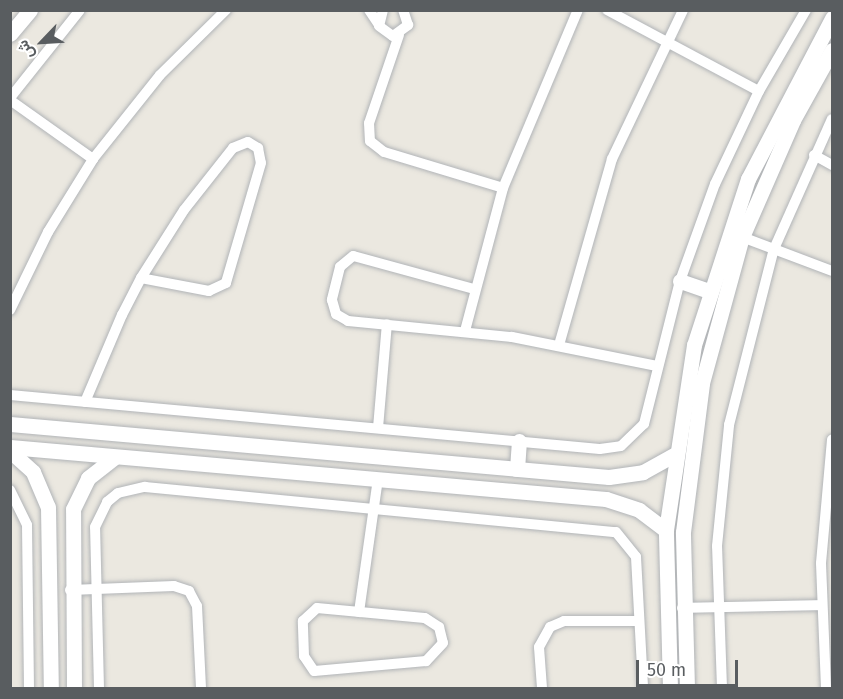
<!DOCTYPE html>
<html>
<head>
<meta charset="utf-8">
<style>
	body { margin:0 }
	#map { position:relative; width:843px; height:699px; overflow:hidden; background:#ebe8e0; font-family:"Fira Sans",Vazirmatn,sans-serif }
	div>[style] { position:absolute }
	[style*='--x'] { left:calc(var(--x)*1px); top:calc(var(--y)*1px); width:calc(var(--w)*1px); rotate:calc(var(--a)*1deg) }
	.roads { filter:drop-shadow(0 0 2px #b1b4b7) drop-shadow(0 0 2px #b1b4b7) }
	.street>* { height:10px; margin:-5px; padding:0 5px; transform-origin:5px; border-radius:5px; background:#fff }
	.secondary>* { height:15px; margin:-7.5px; padding:0 7.5px; transform-origin:7.5px; border-radius:7.5px; background:#fff }
	span { translate:-50% -50%; white-space:nowrap; text-align:center; line-height:1.15; -webkit-text-stroke:6px #fff; paint-order:stroke }
	.frame { position:absolute; inset:0; border:12px solid #595d60; pointer-events:none }
	.north { position:absolute; left:12px; top:12px; width:60px; height:60px; -webkit-text-stroke:4px #fff; paint-order:stroke; rotate:245deg; font-size:16px; font-weight:700; line-height:24px; text-align:center; color:#595d60 }
	.north::after { content:''; display:block; margin:auto; width:21px; height:27px; background:#595d60; clip-path:polygon(50% 0,100% 100%,50% 72%,0 100%) }
	.scale { position:absolute; left:636px; top:660px; width:102px; height:27px; box-sizing:border-box; border:3px solid #595d60; border-top:0; padding-left:8px; font-size:18px; line-height:21px; white-space:nowrap; color:#595d60; -webkit-text-stroke:4px #fff; paint-order:stroke }
</style>
</head>
<body>
<div id="map">
	<div class="roads">
		<div class="street">
			<div style="--x:369;--y:10;--w:18;--a:56"></div>
			<div style="--x:383;--y:10;--w:16;--a:104"></div>
			<div style="--x:379;--y:26;--w:17;--a:36"></div>
			<div style="--x:393;--y:36;--w:19;--a:-36"></div>
			<div style="--x:408;--y:25;--w:16;--a:-108"></div>
			<div style="--x:607;--y:10;--w:172;--a:28.1"></div>
			<div style="--x:399;--y:35;--w:93;--a:108.8"></div>
			<div style="--x:369;--y:123;--w:18;--a:87"></div>
			<div style="--x:370;--y:141;--w:18;--a:38"></div>
			<div style="--x:384;--y:152;--w:124;--a:16.8"></div>
			<div style="--x:10;--y:98;--w:112;--a:-51.5"></div>
			<div style="--x:10;--y:100;--w:102;--a:35.4"></div>
			<div style="--x:814;--y:155;--w:21;--a:29"></div>
			<div style="--x:742;--y:237;--w:96;--a:20.7"></div>
			<div style="--x:474;--y:289;--w:125;--a:-164.7"></div>
			<div style="--x:353;--y:256;--w:17;--a:140"></div>
			<div style="--x:340;--y:267;--w:34;--a:104"></div>
			<div style="--x:332;--y:300;--w:15;--a:74"></div>
			<div style="--x:336;--y:314;--w:14;--a:30"></div>
			<div style="--x:348;--y:321;--w:165;--a:5.6"></div>
			<div style="--x:512;--y:337;--w:148;--a:11.3"></div>
			<div style="--x:10;--y:310;--w:87;--a:-64"></div>
			<div style="--x:48;--y:232;--w:86;--a:-58.3"></div>
			<div style="--x:93;--y:159;--w:107;--a:-51.4"></div>
			<div style="--x:160;--y:75;--w:93;--a:-44.6"></div>
			<div style="--x:465;--y:331;--w:148;--a:-75.1"></div>
			<div style="--x:503;--y:188;--w:193;--a:-67.2"></div>
			<div style="--x:559;--y:345;--w:193;--a:-74.1"></div>
			<div style="--x:612;--y:159;--w:165;--a:-64.5"></div>
			<div style="--x:10;--y:395;--w:592;--a:5.23"></div>
			<div style="--x:600;--y:449;--w:21;--a:-8"></div>
			<div style="--x:621;--y:446;--w:32;--a:-44"></div>
			<div style="--x:644;--y:424;--w:147;--a:-75.9"></div>
			<div style="--x:680;--y:281;--w:103;--a:-70.2"></div>
			<div style="--x:715;--y:184;--w:103;--a:-64.7"></div>
			<div style="--x:759;--y:91;--w:94;--a:-59.9"></div>
			<div style="--x:85;--y:402;--w:95;--a:-67"></div>
			<div style="--x:122;--y:315;--w:42;--a:-62.8"></div>
			<div style="--x:141;--y:278;--w:80;--a:-57.7"></div>
			<div style="--x:184;--y:210;--w:79;--a:-51.7"></div>
			<div style="--x:233;--y:148;--w:16;--a:-22"></div>
			<div style="--x:248;--y:142;--w:12;--a:31"></div>
			<div style="--x:258;--y:148;--w:15;--a:79"></div>
			<div style="--x:261;--y:163;--w:125;--a:106.3"></div>
			<div style="--x:226;--y:283;--w:19;--a:155"></div>
			<div style="--x:209;--y:291;--w:69;--a:-169.2"></div>
			<div style="--x:378;--y:428;--w:104;--a:-85.1"></div>
			<div style="--x:10;--y:490;--w:39;--a:64"></div>
			<div style="--x:27;--y:525;--w:163;--a:89.3"></div>
			<div style="--x:70;--y:590;--w:104;--a:-2.2"></div>
			<div style="--x:174;--y:586;--w:16;--a:18"></div>
			<div style="--x:189;--y:591;--w:17;--a:62"></div>
			<div style="--x:197;--y:606;--w:82;--a:87.2"></div>
			<div style="--x:317;--y:608;--w:108;--a:5.3"></div>
			<div style="--x:425;--y:618;--w:17;--a:33"></div>
			<div style="--x:439;--y:627;--w:16;--a:76"></div>
			<div style="--x:443;--y:643;--w:25;--a:133"></div>
			<div style="--x:426;--y:661;--w:112;--a:174.9"></div>
			<div style="--x:314;--y:671;--w:18;--a:-124"></div>
			<div style="--x:304;--y:656;--w:35;--a:-92"></div>
			<div style="--x:303;--y:621;--w:19;--a:-43"></div>
			<div style="--x:682;--y:608;--w:139;--a:-1.2"></div>
			<div style="--x:359;--y:612;--w:135;--a:-81.9"></div>
			<div style="--x:99;--y:688;--w:161;--a:-91.4"></div>
			<div style="--x:95;--y:527;--w:28;--a:-64"></div>
			<div style="--x:107;--y:502;--w:14;--a:-39"></div>
			<div style="--x:118;--y:493;--w:28;--a:-13"></div>
			<div style="--x:145;--y:487;--w:473;--a:5.5"></div>
			<div style="--x:616;--y:532;--w:32;--a:51"></div>
			<div style="--x:636;--y:557;--w:131;--a:86.9"></div>
			<div style="--x:542;--y:688;--w:41;--a:-94.2"></div>
			<div style="--x:539;--y:647;--w:23;--a:-61"></div>
			<div style="--x:550;--y:627;--w:15;--a:-23"></div>
			<div style="--x:564;--y:621;--w:74;--a:0"></div>
			<div style="--x:722;--y:688;--w:142;--a:-92"></div>
			<div style="--x:717;--y:546;--w:122;--a:-84.3"></div>
			<div style="--x:729;--y:425;--w:182;--a:-75.7"></div>
			<div style="--x:774;--y:249;--w:142;--a:-66"></div>
			<div style="--x:826;--y:688;--w:125;--a:-92.3"></div>
			<div style="--x:821;--y:563;--w:124;--a:-84.9"></div>
		</div>
		<div class="secondary">
			<div style="--x:10;--y:34;--w:31;--a:-50"></div>
			<div style="--x:680;--y:281;--w:31;--a:19"></div>
			<div style="--x:10;--y:424;--w:601;--a:5.06"></div>
			<div style="--x:609;--y:477;--w:34;--a:-8"></div>
			<div style="--x:643;--y:472;--w:35;--a:-29"></div>
			<div style="--x:10;--y:447;--w:598;--a:4.99"></div>
			<div style="--x:606;--y:499;--w:35;--a:18"></div>
			<div style="--x:639;--y:510;--w:34;--a:37"></div>
			<div style="--x:10;--y:451;--w:31;--a:42"></div>
			<div style="--x:33;--y:472;--w:38;--a:67"></div>
			<div style="--x:48;--y:507;--w:181;--a:89.1"></div>
			<div style="--x:517;--y:469;--w:28;--a:-86"></div>
			<div style="--x:74;--y:688;--w:179;--a:-90.3"></div>
			<div style="--x:73;--y:509;--w:34;--a:-64"></div>
			<div style="--x:88;--y:478;--w:34;--a:-38"></div>
			<div style="--x:670;--y:688;--w:158;--a:-91.5"></div>
			<div style="--x:666;--y:530;--w:187;--a:-81.4"></div>
			<div style="--x:694;--y:345;--w:175;--a:-72"></div>
			<div style="--x:748;--y:179;--w:182;--a:-62.4"></div>
			<div style="--x:687;--y:688;--w:156;--a:-91.5"></div>
			<div style="--x:683;--y:532;--w:150;--a:-82.7"></div>
			<div style="--x:702;--y:383;--w:151;--a:-74.7"></div>
			<div style="--x:742;--y:237;--w:128;--a:-66.4"></div>
			<div style="--x:793;--y:120;--w:80;--a:-60.9"></div>
		</div>
	</div>
	<div class="frame"></div>
	<div class="north">ش</div>
	<div class="scale">50 m</div>
</div>
</body>
</html>
